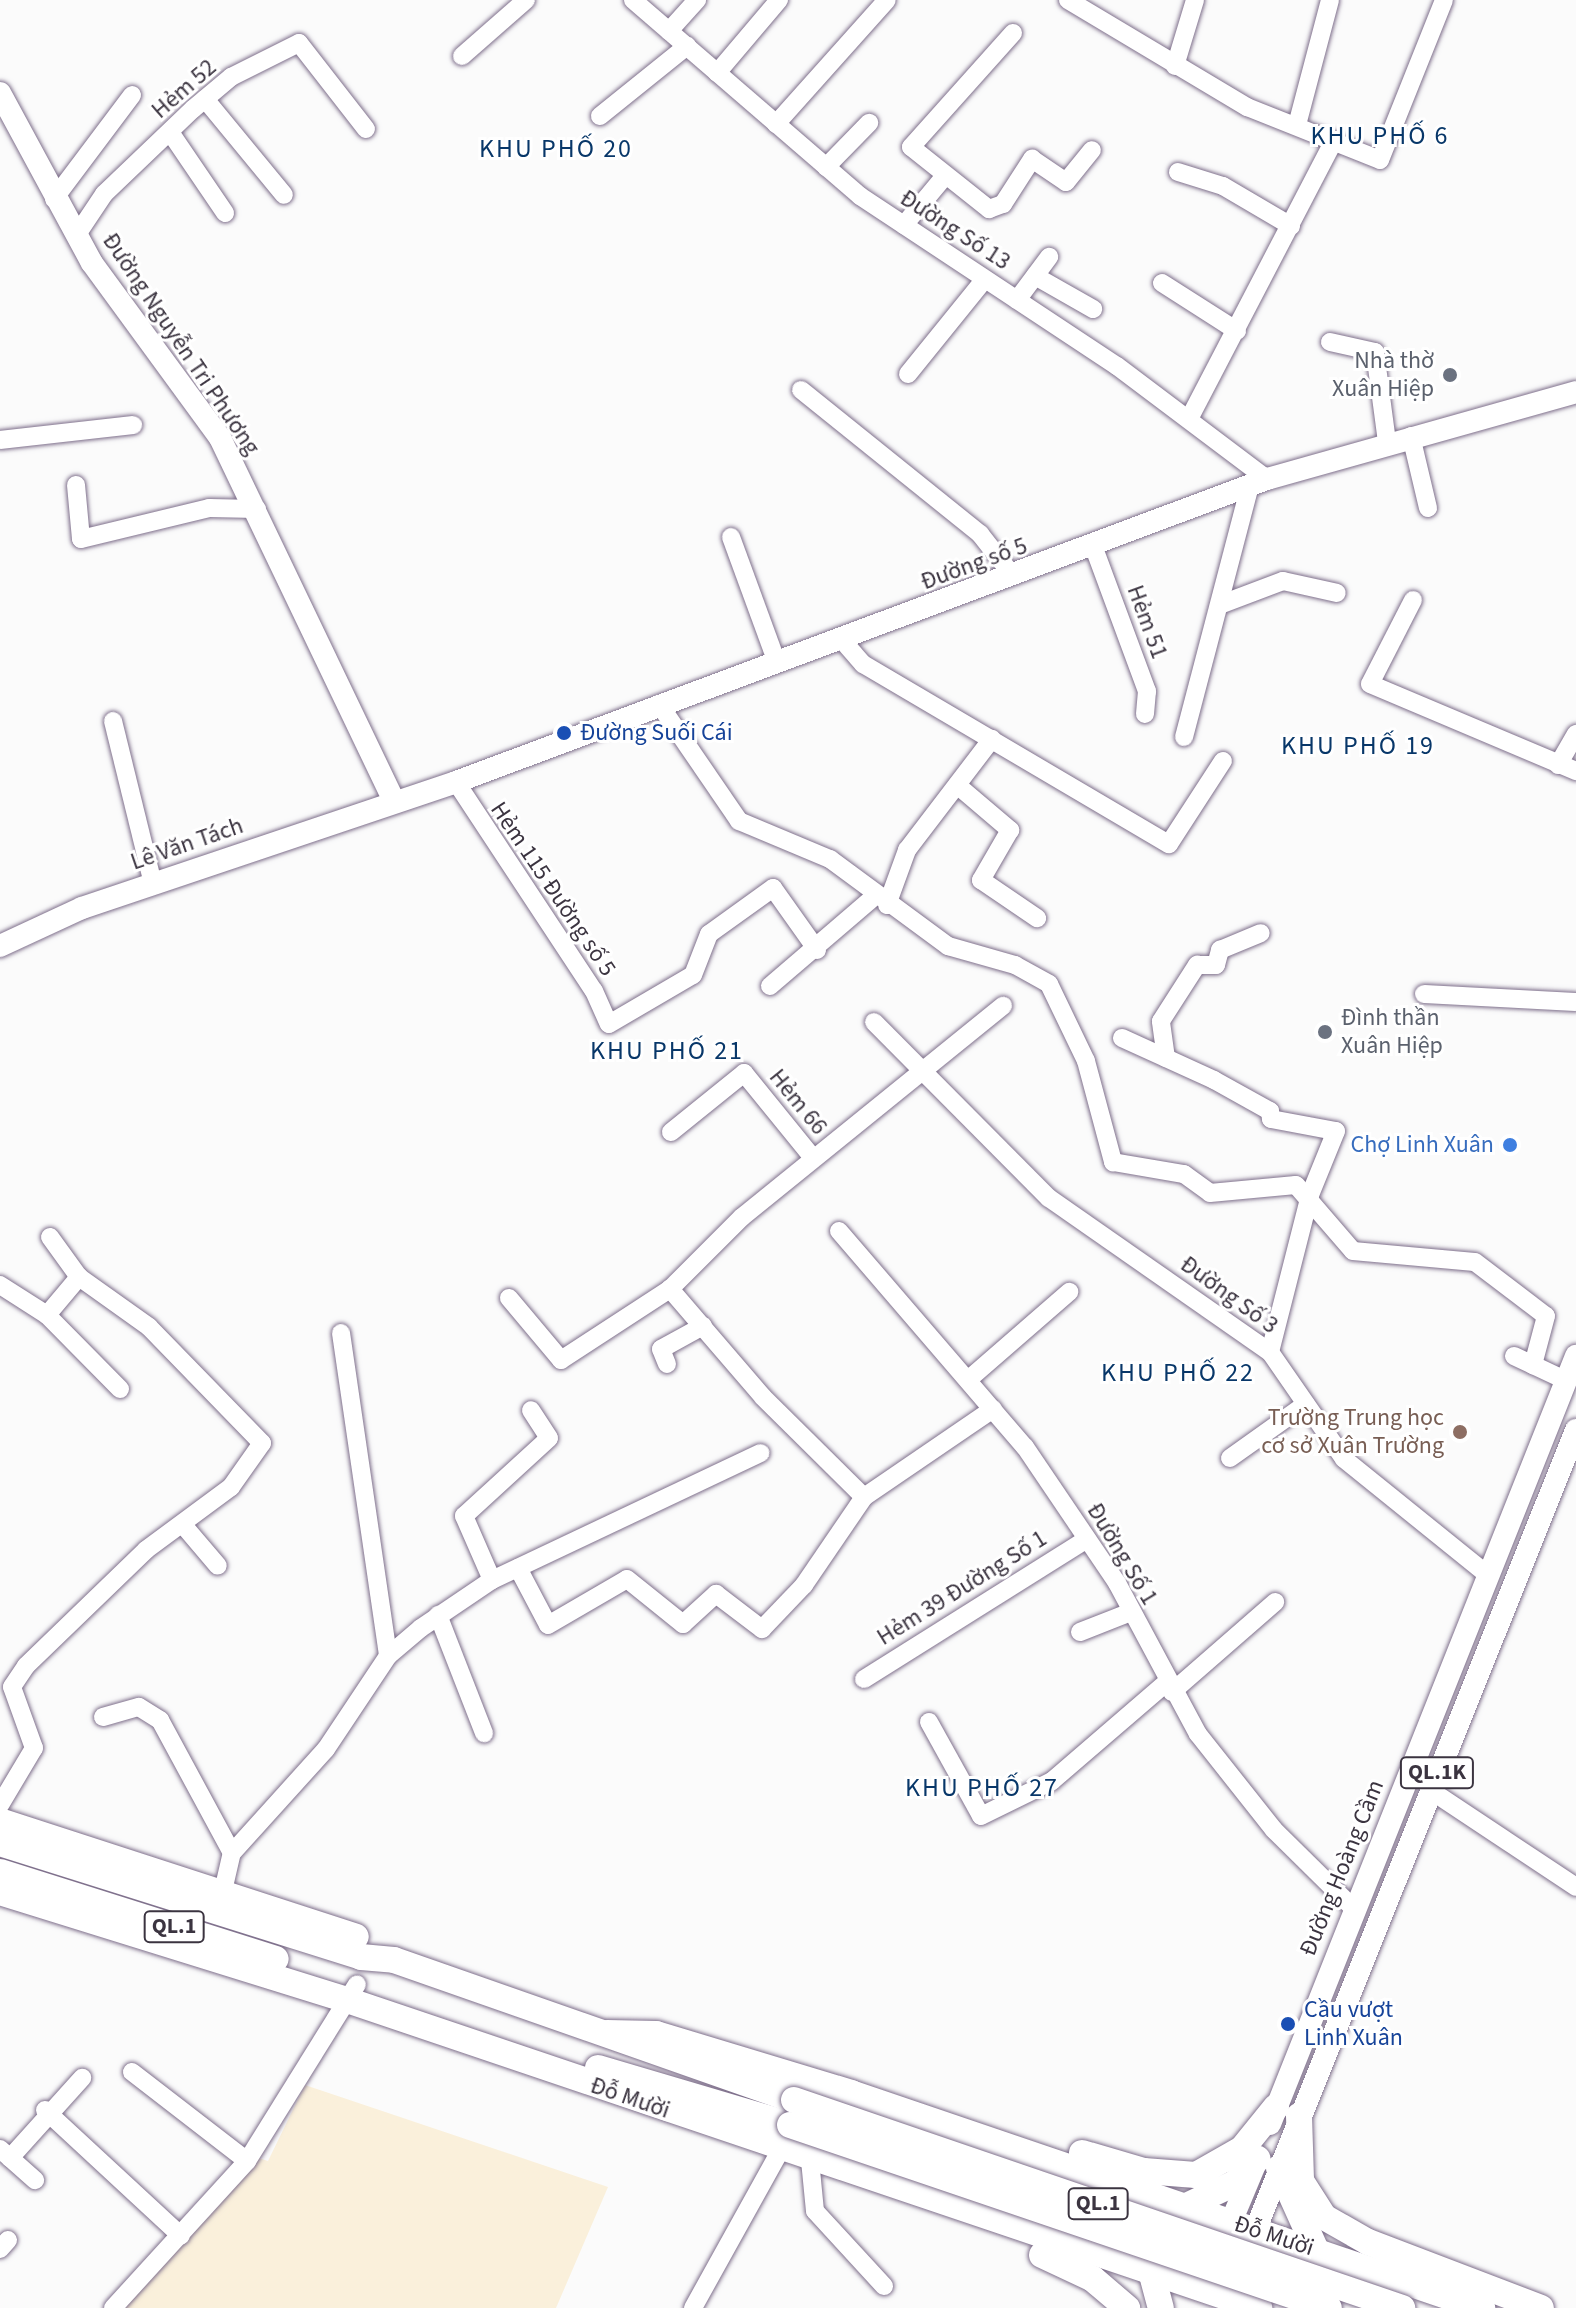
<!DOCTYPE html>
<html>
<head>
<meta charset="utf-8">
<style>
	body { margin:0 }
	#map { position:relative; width:1576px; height:2308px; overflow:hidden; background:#fbfbfb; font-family:"Source Sans 3",sans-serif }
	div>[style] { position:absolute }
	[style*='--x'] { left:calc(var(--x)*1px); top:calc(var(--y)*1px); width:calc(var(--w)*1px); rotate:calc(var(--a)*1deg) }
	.industrial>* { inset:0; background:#faf0db }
	.roads { filter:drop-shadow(0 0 2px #7e6f8b) drop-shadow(0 0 2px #7e6f8b) }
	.minor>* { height:18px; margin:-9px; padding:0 9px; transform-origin:9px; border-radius:9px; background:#fff }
	.major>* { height:22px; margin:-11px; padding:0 11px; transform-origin:11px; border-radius:11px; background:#fff }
	.highway>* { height:26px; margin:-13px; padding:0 13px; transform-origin:13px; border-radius:13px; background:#fff }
	.bridges { filter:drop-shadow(0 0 2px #7e6f8b) drop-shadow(0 0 2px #7e6f8b) }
	.highway-bridge>* { height:26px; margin:-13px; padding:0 13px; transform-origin:13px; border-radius:13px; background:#fff }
	.dots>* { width:22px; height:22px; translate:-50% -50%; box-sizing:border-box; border:4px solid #fff; border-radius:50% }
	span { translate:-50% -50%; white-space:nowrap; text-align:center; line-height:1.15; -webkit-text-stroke:6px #fff; paint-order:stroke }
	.shield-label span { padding:2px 6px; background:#fff; border:2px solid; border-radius:6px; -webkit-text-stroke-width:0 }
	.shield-label { font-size:22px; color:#3b3440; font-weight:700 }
	.street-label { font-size:24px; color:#3b3440 }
	.worship-label { font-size:24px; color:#5b616d }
	.right { translate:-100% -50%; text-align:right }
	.left { translate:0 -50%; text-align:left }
	.transit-label { font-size:24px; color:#164399 }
	.shop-label { font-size:24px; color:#366cbe }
	.education-label { font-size:24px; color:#785e54 }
	.neighbourhood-label { font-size:26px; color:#083769; letter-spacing:2px }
</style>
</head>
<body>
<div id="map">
	<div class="industrial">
		<div style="clip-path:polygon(305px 2085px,608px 2187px,556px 2308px,117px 2308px,252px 2156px,268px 2161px)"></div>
	</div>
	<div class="roads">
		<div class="minor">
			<div style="--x:633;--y:0;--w:300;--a:40.8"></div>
			<div style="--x:860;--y:196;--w:308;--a:33.5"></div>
			<div style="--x:1117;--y:366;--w:188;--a:37"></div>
			<div style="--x:1068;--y:0;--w:209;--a:30.9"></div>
			<div style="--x:1247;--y:107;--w:143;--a:21.7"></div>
			<div style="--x:1380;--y:160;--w:172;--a:-68.2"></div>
			<div style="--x:669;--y:31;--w:42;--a:-47.9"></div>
			<div style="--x:1013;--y:33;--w:153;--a:131.8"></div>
			<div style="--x:911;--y:147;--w:100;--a:38.5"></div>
			<div style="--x:989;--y:209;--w:15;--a:-20"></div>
			<div style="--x:1003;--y:204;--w:54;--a:-57.2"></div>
			<div style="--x:1032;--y:159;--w:41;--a:34.1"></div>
			<div style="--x:1066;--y:182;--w:41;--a:-50.9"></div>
			<div style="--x:462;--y:56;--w:85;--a:-41.2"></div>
			<div style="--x:1175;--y:66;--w:69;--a:-73.1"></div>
			<div style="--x:717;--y:73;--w:96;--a:-49.7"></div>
			<div style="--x:205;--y:99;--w:124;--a:50.5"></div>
			<div style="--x:600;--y:116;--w:112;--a:-38.8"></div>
			<div style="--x:776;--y:124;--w:166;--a:-48.2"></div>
			<div style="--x:1297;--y:125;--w:129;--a:-75.2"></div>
			<div style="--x:170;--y:132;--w:98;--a:55.8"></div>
			<div style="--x:826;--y:167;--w:62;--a:-45.7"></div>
			<div style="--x:1178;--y:172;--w:47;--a:17.3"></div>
			<div style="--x:1223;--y:186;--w:79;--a:30.5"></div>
			<div style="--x:54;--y:199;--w:130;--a:-53.1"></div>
			<div style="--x:904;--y:225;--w:62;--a:-50.2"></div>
			<div style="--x:76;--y:236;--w:50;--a:-56.3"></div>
			<div style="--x:104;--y:194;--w:123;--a:-43.7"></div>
			<div style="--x:193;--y:109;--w:50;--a:-40.1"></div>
			<div style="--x:231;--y:77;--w:76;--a:-26.6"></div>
			<div style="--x:299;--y:43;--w:109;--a:52.1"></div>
			<div style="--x:1035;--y:276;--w:67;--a:29.6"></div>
			<div style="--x:1162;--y:283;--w:89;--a:32.6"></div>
			<div style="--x:1017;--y:300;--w:54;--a:-53.3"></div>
			<div style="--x:1330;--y:342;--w:46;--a:12.5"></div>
			<div style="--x:1375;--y:352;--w:91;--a:82.4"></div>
			<div style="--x:908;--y:374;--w:122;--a:-51"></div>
			<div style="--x:801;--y:390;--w:230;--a:38.8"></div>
			<div style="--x:980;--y:534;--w:53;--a:51.8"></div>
			<div style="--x:1189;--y:419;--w:314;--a:-62.5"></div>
			<div style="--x:1411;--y:436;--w:74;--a:76.7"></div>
			<div style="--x:0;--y:440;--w:134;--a:-6.4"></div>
			<div style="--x:76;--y:485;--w:54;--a:84.7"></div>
			<div style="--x:81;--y:539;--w:132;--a:-13.6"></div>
			<div style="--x:209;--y:508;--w:48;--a:1.2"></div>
			<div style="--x:731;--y:537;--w:134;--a:69.9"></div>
			<div style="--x:1094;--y:548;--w:153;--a:69.7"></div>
			<div style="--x:1147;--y:691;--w:23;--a:95"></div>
			<div style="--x:1413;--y:600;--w:94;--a:117.1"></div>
			<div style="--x:1370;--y:684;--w:224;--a:22.9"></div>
			<div style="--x:1222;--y:604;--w:65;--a:-20.7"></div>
			<div style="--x:1283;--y:581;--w:55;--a:12.5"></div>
			<div style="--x:842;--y:640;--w:32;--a:49"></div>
			<div style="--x:863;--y:664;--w:355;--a:30.5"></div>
			<div style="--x:1169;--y:844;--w:99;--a:-57"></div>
			<div style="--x:659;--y:704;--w:142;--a:55.6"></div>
			<div style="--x:739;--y:821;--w:99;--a:22.7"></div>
			<div style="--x:830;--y:859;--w:147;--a:36.4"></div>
			<div style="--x:948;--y:946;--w:70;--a:15.8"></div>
			<div style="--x:1015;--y:965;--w:39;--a:29"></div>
			<div style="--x:1049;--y:984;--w:85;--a:64.3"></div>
			<div style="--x:1086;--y:1061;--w:105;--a:75"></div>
			<div style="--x:1113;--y:1162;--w:72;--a:9.6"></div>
			<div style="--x:1184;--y:1174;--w:32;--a:36"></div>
			<div style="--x:1210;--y:1193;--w:86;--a:-5.3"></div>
			<div style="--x:1296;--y:1185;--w:87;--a:49.2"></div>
			<div style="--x:1353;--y:1251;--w:122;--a:5.2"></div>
			<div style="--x:1475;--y:1262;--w:89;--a:37.3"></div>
			<div style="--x:1546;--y:1316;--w:51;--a:104.9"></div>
			<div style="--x:113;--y:721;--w:168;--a:76.2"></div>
			<div style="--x:1184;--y:737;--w:260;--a:-75.3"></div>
			<div style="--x:1558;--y:765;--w:36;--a:-60"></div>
			<div style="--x:456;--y:782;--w:250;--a:56.6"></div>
			<div style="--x:594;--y:991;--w:36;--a:66"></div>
			<div style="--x:609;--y:1024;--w:97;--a:-30.3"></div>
			<div style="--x:693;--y:975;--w:44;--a:-68.7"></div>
			<div style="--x:709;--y:934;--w:79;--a:-35.7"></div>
			<div style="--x:773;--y:888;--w:76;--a:54.6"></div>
			<div style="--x:957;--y:785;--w:70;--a:40.3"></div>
			<div style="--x:1010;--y:830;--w:58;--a:120.1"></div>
			<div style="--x:981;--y:880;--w:68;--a:34.2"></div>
			<div style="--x:887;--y:905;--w:59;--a:-70"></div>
			<div style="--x:907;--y:850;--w:140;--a:-52.6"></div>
			<div style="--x:770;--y:986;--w:140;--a:-40.6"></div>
			<div style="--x:1424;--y:994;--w:152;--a:3"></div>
			<div style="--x:874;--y:1022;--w:248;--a:45.2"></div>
			<div style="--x:1049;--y:1198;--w:269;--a:34.9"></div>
			<div style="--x:1270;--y:1352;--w:130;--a:55.3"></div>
			<div style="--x:1344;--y:1459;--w:185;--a:38.9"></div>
			<div style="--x:1122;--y:1038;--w:101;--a:24.5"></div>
			<div style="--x:1214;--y:1080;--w:64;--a:29"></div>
			<div style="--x:1270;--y:1111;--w:8;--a:83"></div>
			<div style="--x:1271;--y:1119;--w:66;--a:10.5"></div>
			<div style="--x:1336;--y:1131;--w:69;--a:112.1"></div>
			<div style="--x:1310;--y:1195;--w:162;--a:104.3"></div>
			<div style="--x:1166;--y:1058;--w:37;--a:-98"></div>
			<div style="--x:1161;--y:1021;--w:67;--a:-57.3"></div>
			<div style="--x:1197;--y:965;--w:19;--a:0"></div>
			<div style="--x:1216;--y:965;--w:16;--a:-75"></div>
			<div style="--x:1220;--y:950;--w:44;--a:-22.5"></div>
			<div style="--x:671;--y:1132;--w:94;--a:-38.9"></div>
			<div style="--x:744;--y:1073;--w:109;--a:50.9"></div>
			<div style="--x:839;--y:1231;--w:285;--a:49.3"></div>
			<div style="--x:1025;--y:1447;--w:164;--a:55.9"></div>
			<div style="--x:1117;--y:1583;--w:171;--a:61.8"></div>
			<div style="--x:1198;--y:1734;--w:122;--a:51.6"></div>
			<div style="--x:1274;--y:1830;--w:112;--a:44.6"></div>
			<div style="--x:50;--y:1237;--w:49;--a:54.1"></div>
			<div style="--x:0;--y:1285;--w:56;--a:32.6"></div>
			<div style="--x:47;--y:1315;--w:50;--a:-49.9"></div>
			<div style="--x:79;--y:1277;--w:86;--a:35.5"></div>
			<div style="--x:149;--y:1327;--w:162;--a:45.8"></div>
			<div style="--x:262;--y:1443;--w:54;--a:125.2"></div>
			<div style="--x:231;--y:1487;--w:106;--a:143.5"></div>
			<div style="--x:146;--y:1550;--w:167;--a:136"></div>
			<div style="--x:26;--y:1666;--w:25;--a:124"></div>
			<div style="--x:12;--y:1687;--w:65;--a:70.2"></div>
			<div style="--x:34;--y:1748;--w:66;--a:120.8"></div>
			<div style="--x:509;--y:1298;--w:81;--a:50"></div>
			<div style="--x:561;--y:1360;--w:130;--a:-33.1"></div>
			<div style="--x:47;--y:1315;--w:104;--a:45.4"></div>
			<div style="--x:341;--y:1333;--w:326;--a:81.7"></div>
			<div style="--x:1514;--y:1356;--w:59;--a:25.3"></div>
			<div style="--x:667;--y:1364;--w:16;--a:-112"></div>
			<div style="--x:661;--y:1349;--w:48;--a:-28.7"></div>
			<div style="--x:969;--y:1379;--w:133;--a:-41"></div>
			<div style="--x:1230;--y:1458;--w:93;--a:-35.4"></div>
			<div style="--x:864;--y:1497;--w:142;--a:-135.3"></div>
			<div style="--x:763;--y:1397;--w:143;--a:-130.7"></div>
			<div style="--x:670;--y:1289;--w:102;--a:-45"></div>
			<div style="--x:742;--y:1217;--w:336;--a:-39"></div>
			<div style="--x:184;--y:1526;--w:52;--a:49.6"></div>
			<div style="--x:518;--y:1568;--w:64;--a:62.2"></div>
			<div style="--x:548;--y:1625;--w:91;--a:-30.2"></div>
			<div style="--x:627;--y:1579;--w:72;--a:38.8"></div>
			<div style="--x:683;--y:1624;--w:45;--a:-42.3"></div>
			<div style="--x:716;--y:1594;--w:58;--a:37.3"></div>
			<div style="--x:762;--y:1629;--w:61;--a:-46.3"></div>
			<div style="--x:804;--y:1585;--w:107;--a:-55.7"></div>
			<div style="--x:864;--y:1497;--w:156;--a:-34.3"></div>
			<div style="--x:492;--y:1580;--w:70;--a:-113.6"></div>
			<div style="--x:464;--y:1516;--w:115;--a:-42.5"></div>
			<div style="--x:549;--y:1438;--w:33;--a:-123"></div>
			<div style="--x:438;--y:1615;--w:127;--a:68.7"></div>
			<div style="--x:1080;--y:1632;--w:55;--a:-21.4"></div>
			<div style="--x:864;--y:1679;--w:263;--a:-32.1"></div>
			<div style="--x:1172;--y:1692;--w:137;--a:-41.1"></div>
			<div style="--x:103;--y:1717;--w:37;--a:-16"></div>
			<div style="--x:139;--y:1707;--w:25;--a:32"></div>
			<div style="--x:160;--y:1720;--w:151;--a:61.6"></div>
			<div style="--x:929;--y:1722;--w:107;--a:61"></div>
			<div style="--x:981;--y:1816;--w:79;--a:-26.2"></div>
			<div style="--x:1052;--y:1781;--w:150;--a:-40.7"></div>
			<div style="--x:1430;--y:1790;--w:175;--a:33.6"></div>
			<div style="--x:223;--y:1891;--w:39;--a:-77"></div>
			<div style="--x:232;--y:1853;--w:140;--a:-47.9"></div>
			<div style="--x:326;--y:1749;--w:112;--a:-56.3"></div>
			<div style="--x:388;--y:1656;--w:43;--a:-40.3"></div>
			<div style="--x:421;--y:1628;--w:86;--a:-34.1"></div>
			<div style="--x:492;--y:1580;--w:297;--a:-25.3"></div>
			<div style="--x:132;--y:2072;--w:145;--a:37.7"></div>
			<div style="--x:45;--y:2110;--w:185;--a:42.8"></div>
			<div style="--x:0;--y:2149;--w:47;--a:41.5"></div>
			<div style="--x:10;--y:2158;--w:108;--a:-48"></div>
			<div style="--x:810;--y:2160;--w:51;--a:84.4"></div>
			<div style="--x:815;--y:2211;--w:102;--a:47.4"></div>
			<div style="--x:0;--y:2249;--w:12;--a:-48"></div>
			<div style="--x:113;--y:2308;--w:199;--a:-47.6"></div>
			<div style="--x:247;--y:2161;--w:208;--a:-58.1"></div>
			<div style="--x:693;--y:2308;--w:182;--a:-61"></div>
		</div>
		<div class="major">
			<div style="--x:0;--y:93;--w:193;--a:61.6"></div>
			<div style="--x:92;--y:263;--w:217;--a:53.8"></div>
			<div style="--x:220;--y:438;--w:403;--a:64.4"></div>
			<div style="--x:0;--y:946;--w:90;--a:-24.9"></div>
			<div style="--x:82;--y:908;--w:395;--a:-18.6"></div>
			<div style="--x:456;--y:782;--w:866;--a:-20.49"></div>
			<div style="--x:1267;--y:479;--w:321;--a:-15.7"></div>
			<div style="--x:1270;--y:2124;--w:827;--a:-68.28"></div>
			<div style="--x:1231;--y:2222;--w:60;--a:-67.3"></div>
			<div style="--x:1255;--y:2231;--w:863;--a:-68.16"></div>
		</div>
		<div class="highway">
			<div style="--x:0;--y:1821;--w:374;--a:18"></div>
			<div style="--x:0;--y:1843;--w:379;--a:17.5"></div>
			<div style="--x:361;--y:1957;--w:33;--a:5"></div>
			<div style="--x:394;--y:1960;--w:424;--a:19.3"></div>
			<div style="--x:0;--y:1872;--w:289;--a:17.5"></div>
			<div style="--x:0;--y:1892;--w:363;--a:17.3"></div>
			<div style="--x:347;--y:2000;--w:963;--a:18.66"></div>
			<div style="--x:607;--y:2033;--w:49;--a:1.2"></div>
			<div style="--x:656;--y:2034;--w:204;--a:16.8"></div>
			<div style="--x:851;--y:2093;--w:667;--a:18.82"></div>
			<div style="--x:598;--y:2068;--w:200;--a:16.5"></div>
			<div style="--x:1299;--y:2116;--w:65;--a:88.2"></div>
			<div style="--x:1301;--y:2181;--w:43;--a:57.4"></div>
			<div style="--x:1324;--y:2217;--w:51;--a:29.6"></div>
			<div style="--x:1368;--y:2242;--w:185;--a:20.9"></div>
			<div style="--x:1082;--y:2153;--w:65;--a:16.2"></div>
			<div style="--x:1144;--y:2171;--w:52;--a:4.4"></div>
			<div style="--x:1196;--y:2175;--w:53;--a:-29.5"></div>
			<div style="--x:1242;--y:2149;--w:54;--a:-51"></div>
			<div style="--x:1279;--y:2168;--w:90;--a:65.7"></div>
			<div style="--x:1316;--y:2250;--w:9;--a:108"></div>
			<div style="--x:1178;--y:2210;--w:63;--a:-25.3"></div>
			<div style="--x:1235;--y:2183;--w:33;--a:-47"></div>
			<div style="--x:1042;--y:2255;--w:56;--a:25.2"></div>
			<div style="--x:1093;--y:2279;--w:45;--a:40.5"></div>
			<div style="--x:1157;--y:2262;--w:14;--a:111"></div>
			<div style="--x:1152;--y:2275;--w:34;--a:75"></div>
		</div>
	</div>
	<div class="bridges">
		<div class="highway-bridge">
			<div style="--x:794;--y:2100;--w:643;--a:18.89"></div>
			<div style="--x:790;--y:2125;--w:569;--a:18.75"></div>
		</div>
	</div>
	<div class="dots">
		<div style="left:1450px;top:375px;background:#6b7280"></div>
		<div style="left:564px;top:733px;background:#1a4fb4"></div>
		<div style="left:1325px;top:1032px;background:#6b7280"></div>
		<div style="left:1510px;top:1145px;background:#3f7fe0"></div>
		<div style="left:1460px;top:1432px;background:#8d6e63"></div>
		<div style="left:1288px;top:2024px;background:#1a4fb4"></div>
	</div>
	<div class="shield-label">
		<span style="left:1437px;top:1773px">QL.1K</span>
		<span style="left:174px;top:1927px">QL.1</span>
		<span style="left:1098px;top:2204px">QL.1</span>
	</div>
	<div class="street-label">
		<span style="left:184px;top:89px;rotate:-41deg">Hẻm 52</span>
		<span style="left:955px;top:230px;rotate:33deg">Đường Số 13</span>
		<span style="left:181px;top:344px;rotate:56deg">Đường Nguyễn Tri Phương</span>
		<span style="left:974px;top:564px;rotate:-20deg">Đường số 5</span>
		<span style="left:1147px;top:622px;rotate:70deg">Hẻm 51</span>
		<span style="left:187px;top:844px;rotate:-19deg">Lê Văn Tách</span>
		<span style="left:553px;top:889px;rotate:56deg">Hẻm 115 Đường số 5</span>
		<span style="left:798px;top:1102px;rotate:51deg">Hẻm 66</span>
		<span style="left:1229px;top:1295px;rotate:36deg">Đường Số 3</span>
		<span style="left:1122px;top:1554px;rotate:59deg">Đường Số 1</span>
		<span style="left:962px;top:1588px;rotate:-32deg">Hẻm 39 Đường Số 1</span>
		<span style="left:1342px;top:1868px;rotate:-68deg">Đường Hoàng Cầm</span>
		<span style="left:630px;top:2098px;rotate:19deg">Đỗ Mười</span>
		<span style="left:1274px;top:2236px;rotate:18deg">Đỗ Mười</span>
	</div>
	<div class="worship-label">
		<span class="right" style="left:1434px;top:375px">Nhà thờ<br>Xuân Hiệp</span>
		<span class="left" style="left:1341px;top:1032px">Đình thần<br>Xuân Hiệp</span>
	</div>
	<div class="transit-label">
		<span class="left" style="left:580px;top:733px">Đường Suối Cái</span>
		<span class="left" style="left:1304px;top:2024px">Cầu vượt<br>Linh Xuân</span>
	</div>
	<div class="shop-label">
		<span class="right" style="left:1494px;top:1145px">Chợ Linh Xuân</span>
	</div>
	<div class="education-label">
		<span class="right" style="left:1444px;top:1432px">Trường Trung học<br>cơ sở Xuân Trường</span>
	</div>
	<div class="neighbourhood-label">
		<span style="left:1380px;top:136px">KHU PHỐ 6</span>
		<span style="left:556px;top:149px">KHU PHỐ 20</span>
		<span style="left:1358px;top:746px">KHU PHỐ 19</span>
		<span style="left:667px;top:1051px">KHU PHỐ 21</span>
		<span style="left:1178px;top:1373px">KHU PHỐ 22</span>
		<span style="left:982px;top:1788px">KHU PHỐ 27</span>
	</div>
</div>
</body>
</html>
